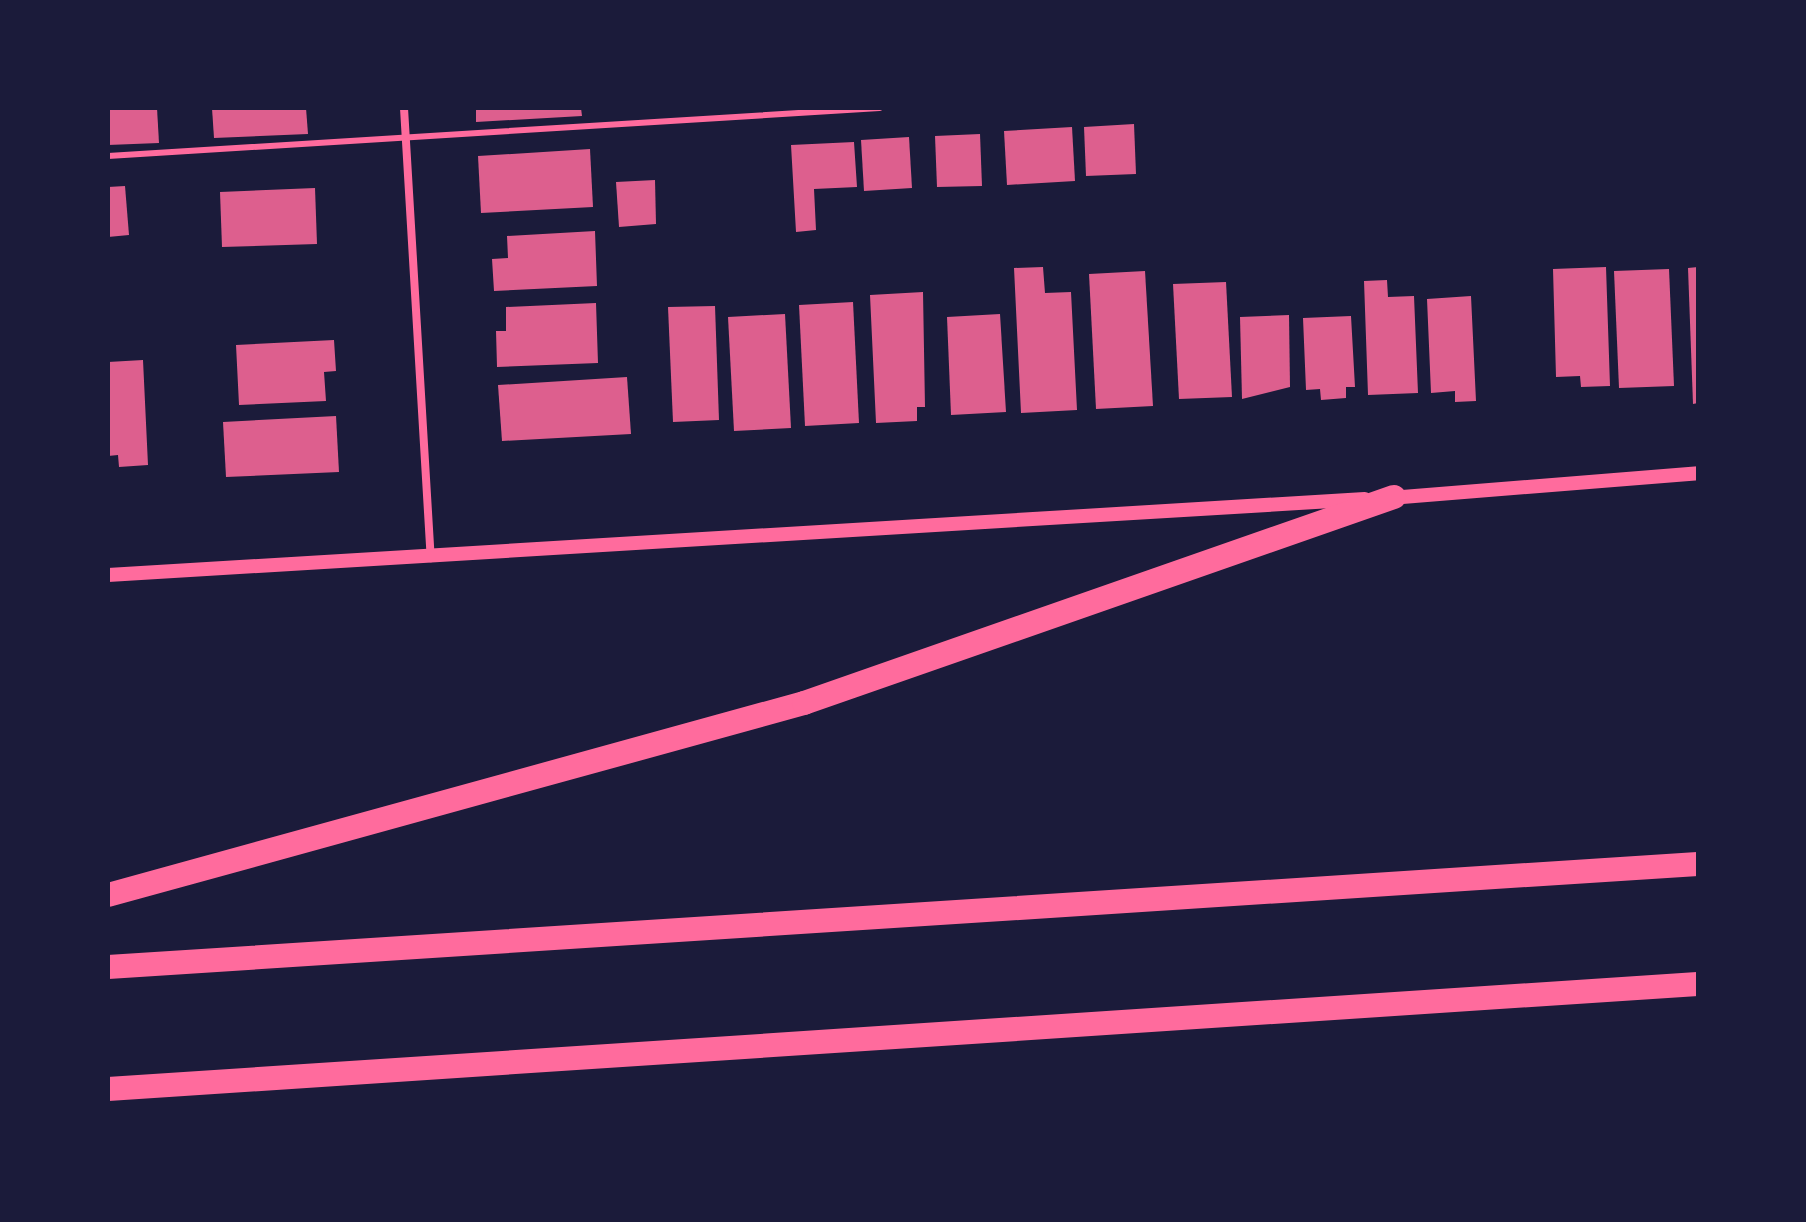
<!DOCTYPE html>
<html>
<head>
<meta charset="utf-8">
<style>
	body { margin:0 }
	#map { position:relative; width:1806px; height:1222px; overflow:hidden; background:#1b1b3a; font-family:"PT Sans",sans-serif }
	div>[style] { position:absolute }
	[style*='--x'] { left:calc(var(--x)*1px); top:calc(var(--y)*1px); width:calc(var(--w)*1px); rotate:calc(var(--a)*1deg) }
	.building>* { inset:0; background:#dd5f8e }
	.service>* { height:6px; margin:-3px; padding:0 3px; transform-origin:3px; border-radius:3px; background:#ff6b9d }
	.minor>* { height:8px; margin:-4px; padding:0 4px; transform-origin:4px; border-radius:4px; background:#ff6b9d }
	.tertiary>* { height:14px; margin:-7px; padding:0 7px; transform-origin:7px; border-radius:7px; background:#ff6b9d }
	.motorway>* { height:24px; margin:-12px; padding:0 12px; transform-origin:12px; border-radius:12px; background:#ff6b9d }
	span { translate:-50% -50%; white-space:nowrap; text-align:center; line-height:1.15; -webkit-text-stroke:6px #1b1b3a; paint-order:stroke }
	.frame { position:absolute; inset:0; border:110px solid #1b1b3a; pointer-events:none }
</style>
</head>
<body>
<div id="map">
	<div class="building">
		<div style="clip-path:polygon(108px 108px,157px 108px,159px 143px,108px 145px)"></div>
		<div style="clip-path:polygon(212px 108px,306px 108px,308px 134px,214px 138px)"></div>
		<div style="clip-path:polygon(476px 108px,581px 108px,582px 116px,476px 122px)"></div>
		<div style="clip-path:polygon(1134px 124px,1136px 174px,1086px 176px,1084px 127px)"></div>
		<div style="clip-path:polygon(1072px 127px,1075px 181px,1007px 185px,1004px 131px)"></div>
		<div style="clip-path:polygon(980px 134px,982px 186px,937px 187px,935px 136px)"></div>
		<div style="clip-path:polygon(909px 137px,912px 188px,864px 191px,861px 140px)"></div>
		<div style="clip-path:polygon(854px 142px,857px 187px,814px 189px,816px 230px,796px 232px,791px 145px)"></div>
		<div style="clip-path:polygon(590px 149px,593px 207px,481px 213px,478px 156px)"></div>
		<div style="clip-path:polygon(655px 180px,656px 224px,619px 227px,616px 182px)"></div>
		<div style="clip-path:polygon(125px 186px,129px 235px,108px 237px,108px 187px)"></div>
		<div style="clip-path:polygon(315px 188px,317px 244px,222px 247px,220px 192px)"></div>
		<div style="clip-path:polygon(595px 231px,597px 286px,494px 291px,492px 259px,508px 258px,507px 236px)"></div>
		<div style="clip-path:polygon(1043px 267px,1045px 293px,1071px 292px,1077px 410px,1021px 413px,1014px 268px)"></div>
		<div style="clip-path:polygon(1606px 267px,1610px 386px,1581px 387px,1580px 376px,1556px 377px,1553px 269px)"></div>
		<div style="clip-path:polygon(1698px 267px,1698px 403px,1693px 404px,1688px 268px)"></div>
		<div style="clip-path:polygon(1669px 269px,1674px 386px,1619px 388px,1614px 271px)"></div>
		<div style="clip-path:polygon(1145px 271px,1153px 406px,1096px 409px,1089px 274px)"></div>
		<div style="clip-path:polygon(1387px 280px,1388px 297px,1414px 296px,1418px 393px,1368px 395px,1364px 281px)"></div>
		<div style="clip-path:polygon(1226px 282px,1232px 397px,1179px 399px,1173px 284px)"></div>
		<div style="clip-path:polygon(923px 292px,925px 407px,917px 407px,917px 421px,876px 423px,870px 295px)"></div>
		<div style="clip-path:polygon(1471px 296px,1476px 401px,1455px 402px,1455px 391px,1431px 393px,1427px 299px)"></div>
		<div style="clip-path:polygon(853px 302px,859px 423px,805px 426px,799px 305px)"></div>
		<div style="clip-path:polygon(596px 303px,598px 363px,497px 367px,496px 331px,506px 331px,506px 307px)"></div>
		<div style="clip-path:polygon(715px 306px,719px 420px,673px 422px,668px 307px)"></div>
		<div style="clip-path:polygon(785px 314px,791px 428px,734px 431px,728px 317px)"></div>
		<div style="clip-path:polygon(1000px 314px,1006px 412px,951px 415px,947px 317px)"></div>
		<div style="clip-path:polygon(1289px 315px,1290px 387px,1242px 399px,1240px 317px)"></div>
		<div style="clip-path:polygon(1351px 316px,1355px 387px,1346px 387px,1346px 398px,1321px 400px,1320px 389px,1306px 390px,1303px 318px)"></div>
		<div style="clip-path:polygon(334px 340px,336px 371px,324px 372px,326px 401px,239px 405px,236px 345px)"></div>
		<div style="clip-path:polygon(143px 360px,148px 465px,119px 467px,118px 455px,108px 456px,108px 362px)"></div>
		<div style="clip-path:polygon(627px 377px,631px 434px,502px 441px,498px 385px)"></div>
		<div style="clip-path:polygon(336px 416px,339px 472px,226px 477px,223px 422px)"></div>
	</div>
	<div class="service">
		<div style="--x:108;--y:156;--w:773;--a:-3.56"></div>
	</div>
	<div class="minor">
		<div style="--x:404;--y:108;--w:451;--a:86.6"></div>
	</div>
	<div class="tertiary">
		<div style="--x:1390;--y:498;--w:309;--a:-4.6"></div>
		<div style="--x:108;--y:575;--w:1259;--a:-3.46"></div>
	</div>
	<div class="motorway">
		<div style="--x:108;--y:895;--w:722;--a:-15.42"></div>
		<div style="--x:804;--y:703;--w:625;--a:-19.25"></div>
		<div style="--x:108;--y:967;--w:1593;--a:-3.71"></div>
		<div style="--x:108;--y:1089;--w:1593;--a:-3.78"></div>
	</div>
	<div class="frame"></div>
</div>
</body>
</html>
